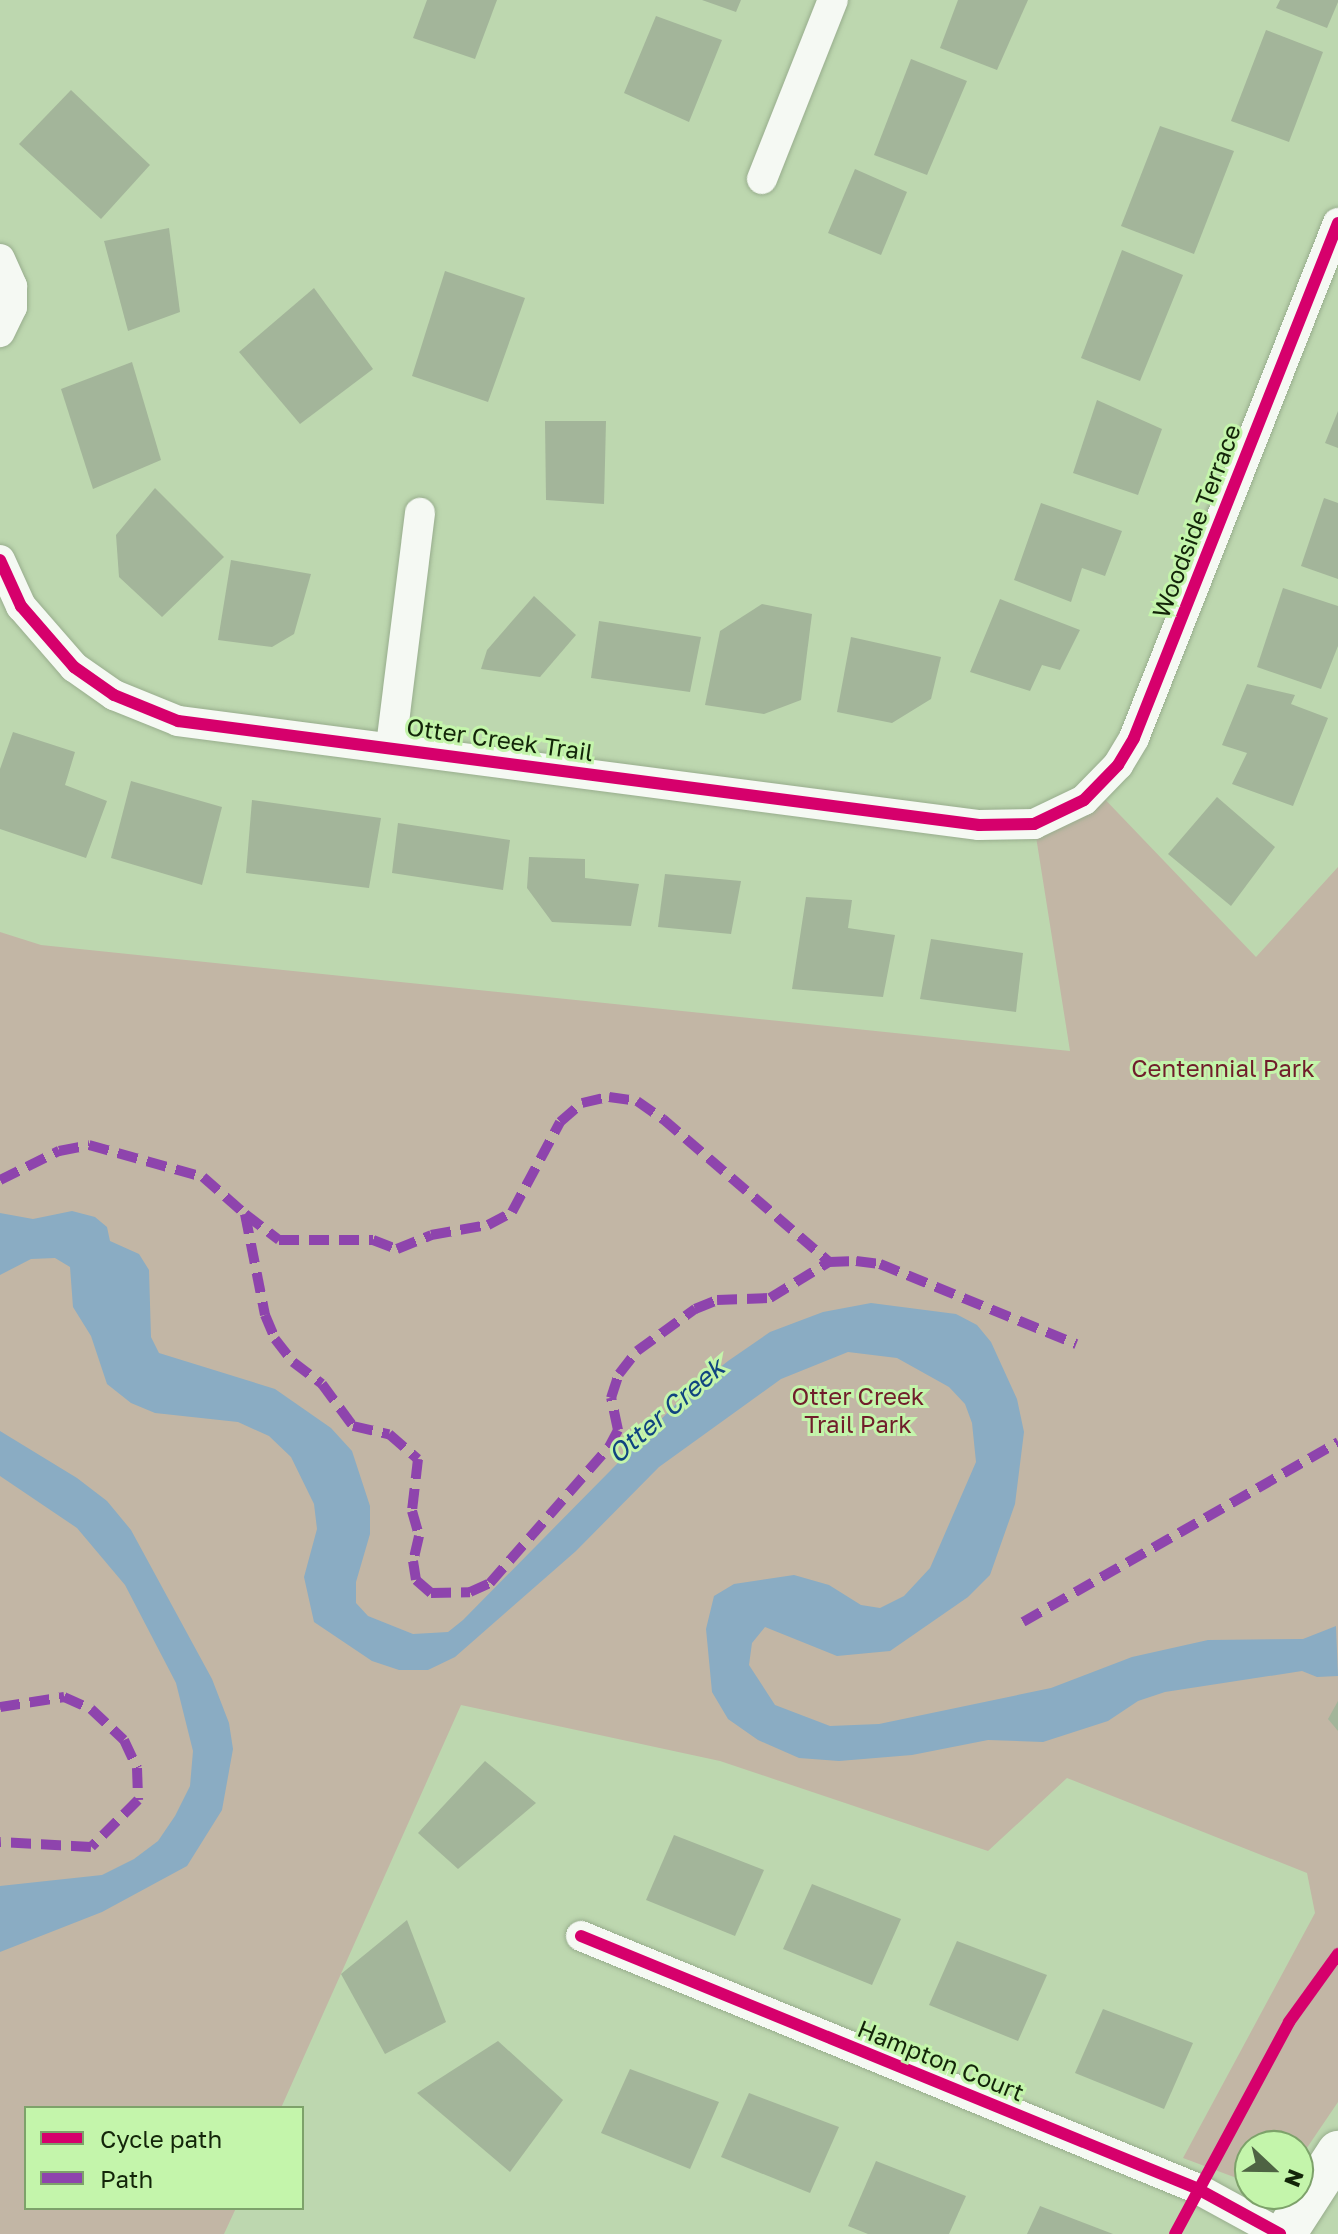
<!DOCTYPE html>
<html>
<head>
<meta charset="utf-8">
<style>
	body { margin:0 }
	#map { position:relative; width:1338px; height:2234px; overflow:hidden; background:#bdd7af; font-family:"Golos Text",sans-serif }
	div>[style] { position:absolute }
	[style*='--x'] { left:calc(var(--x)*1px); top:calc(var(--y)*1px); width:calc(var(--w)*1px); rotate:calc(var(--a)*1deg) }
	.green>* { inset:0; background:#c2b6a5 }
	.water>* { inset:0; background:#8aacc3 }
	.building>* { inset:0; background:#a3b59a }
	.roads { filter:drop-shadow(0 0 2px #98ad8d) drop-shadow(0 0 2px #98ad8d) }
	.street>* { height:30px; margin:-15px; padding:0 15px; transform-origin:15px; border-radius:15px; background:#f5f9f3 }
	.secondary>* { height:42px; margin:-21px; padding:0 21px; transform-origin:21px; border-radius:21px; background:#f5f9f3 }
	.quiet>* { height:10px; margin-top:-5px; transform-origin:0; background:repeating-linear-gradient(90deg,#8e44ad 0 20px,transparent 0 30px) }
	.cycleway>* { height:12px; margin:-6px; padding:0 6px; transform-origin:6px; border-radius:6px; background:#d6006c }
	span { translate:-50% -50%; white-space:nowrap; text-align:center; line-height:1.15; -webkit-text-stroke:6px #c4f5ab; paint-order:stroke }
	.street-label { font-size:24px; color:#132509 }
	.park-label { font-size:24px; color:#701e2b }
	.water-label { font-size:26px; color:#104480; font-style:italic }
	.legend { position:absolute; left:24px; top:2106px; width:280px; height:104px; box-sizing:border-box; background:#c4f5ab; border:2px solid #7da26a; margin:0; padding:10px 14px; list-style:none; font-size:24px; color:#132509 }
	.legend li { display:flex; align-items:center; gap:16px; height:40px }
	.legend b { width:40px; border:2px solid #7da26a }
	.north { position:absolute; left:1234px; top:2130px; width:80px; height:80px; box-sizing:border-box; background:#c4f5ab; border:2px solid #7da26a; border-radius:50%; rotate:112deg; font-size:22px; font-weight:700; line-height:32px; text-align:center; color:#132509 }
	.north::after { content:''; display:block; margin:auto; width:28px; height:36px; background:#4e6343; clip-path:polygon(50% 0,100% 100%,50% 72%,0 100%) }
</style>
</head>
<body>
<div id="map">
	<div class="green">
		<div style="clip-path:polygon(1096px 790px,1256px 957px,1338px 867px,1338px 2102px,1298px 2161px,1298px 2146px,1250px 2146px,1250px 2183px,1183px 2158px,1315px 1913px,1307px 1873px,1067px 1778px,988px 1851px,720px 1761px,461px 1705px,281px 2108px,26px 2108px,26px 2208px,236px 2208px,224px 2234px,0 2234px,0 932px,41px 945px,1070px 1051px,1034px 824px)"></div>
	</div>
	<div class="water">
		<div style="clip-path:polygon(72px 1211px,95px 1217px,107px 1227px,110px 1241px,139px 1254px,149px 1270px,151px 1337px,159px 1353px,275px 1389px,331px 1428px,352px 1451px,370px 1506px,370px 1534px,356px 1582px,356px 1603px,368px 1616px,413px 1634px,448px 1632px,463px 1620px,684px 1396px,728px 1361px,770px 1332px,823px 1312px,871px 1303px,956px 1314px,977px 1325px,991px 1342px,1017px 1399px,1024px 1432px,1015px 1504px,990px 1575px,968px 1597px,890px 1651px,837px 1656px,765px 1627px,752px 1643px,749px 1665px,775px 1705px,830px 1726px,879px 1724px,1051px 1688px,1132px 1657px,1208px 1640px,1303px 1639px,1336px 1626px,1338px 1676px,1317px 1677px,1302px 1671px,1165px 1692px,1138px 1701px,1108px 1721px,1043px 1742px,988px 1740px,912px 1755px,839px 1761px,799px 1758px,758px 1740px,728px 1719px,712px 1692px,706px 1629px,714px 1596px,734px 1584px,794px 1575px,829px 1585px,861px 1605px,880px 1608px,904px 1596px,930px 1568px,976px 1462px,972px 1423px,965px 1404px,949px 1387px,897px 1358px,848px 1352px,781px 1379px,659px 1467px,576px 1551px,455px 1657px,428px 1670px,399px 1670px,372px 1661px,314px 1622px,304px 1577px,317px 1529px,314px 1504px,291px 1457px,269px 1436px,238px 1422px,155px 1413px,131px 1403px,107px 1384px,91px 1336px,73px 1307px,70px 1267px,55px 1258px,31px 1259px,0 1275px,0 1213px,33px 1219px)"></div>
		<div style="clip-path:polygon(0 1431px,77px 1478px,107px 1501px,131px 1530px,212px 1679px,229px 1723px,233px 1749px,222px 1810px,187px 1866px,102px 1912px,0 1952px,0 1886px,102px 1875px,134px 1859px,158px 1841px,175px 1816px,190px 1786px,193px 1751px,176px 1683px,125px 1585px,77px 1528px,0 1476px)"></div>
	</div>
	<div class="building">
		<div style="clip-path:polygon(427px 0,497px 0,475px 59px,413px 38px)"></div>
		<div style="clip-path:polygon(702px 0,741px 0,736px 12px)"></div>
		<div style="clip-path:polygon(958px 0,1028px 0,997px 70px,940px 48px)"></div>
		<div style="clip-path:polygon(1280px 0,1338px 0,1338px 2px,1327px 28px,1276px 8px)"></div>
		<div style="clip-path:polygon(656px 16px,722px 40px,689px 122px,624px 93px)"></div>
		<div style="clip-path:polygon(1266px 30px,1323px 52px,1289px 142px,1231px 121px)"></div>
		<div style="clip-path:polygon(911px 59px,967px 81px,927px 175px,874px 155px)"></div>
		<div style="clip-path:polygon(71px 90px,150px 165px,101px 219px,19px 144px)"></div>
		<div style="clip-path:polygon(1160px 126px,1234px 151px,1194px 254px,1121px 226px)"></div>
		<div style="clip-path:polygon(855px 169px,907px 192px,881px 255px,828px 233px)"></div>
		<div style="clip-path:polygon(169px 228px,180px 312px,128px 331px,104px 241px)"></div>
		<div style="clip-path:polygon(1122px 250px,1183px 275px,1140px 381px,1081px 358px)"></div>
		<div style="clip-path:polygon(445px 271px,525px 298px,488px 402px,412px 376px)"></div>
		<div style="clip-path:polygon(314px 288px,373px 369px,300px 424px,239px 352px)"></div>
		<div style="clip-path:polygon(132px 362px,161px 460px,93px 489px,61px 389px)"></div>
		<div style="clip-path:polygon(1097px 400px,1162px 429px,1138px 495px,1073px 473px)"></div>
		<div style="clip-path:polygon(1338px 411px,1338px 448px,1325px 443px)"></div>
		<div style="clip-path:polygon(545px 421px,606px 421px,604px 504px,546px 500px)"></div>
		<div style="clip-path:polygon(155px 488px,224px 557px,162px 617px,119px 577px,116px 535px)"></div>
		<div style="clip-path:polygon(1324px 498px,1338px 503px,1338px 579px,1301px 566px)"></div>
		<div style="clip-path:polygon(1041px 503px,1122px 531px,1105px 576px,1082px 568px,1071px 602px,1014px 580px)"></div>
		<div style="clip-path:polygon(231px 560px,311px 574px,294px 634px,272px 647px,218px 640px)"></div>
		<div style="clip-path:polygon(1283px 588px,1338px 606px,1338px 646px,1321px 689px,1257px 667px)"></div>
		<div style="clip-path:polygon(534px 596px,576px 635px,540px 677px,481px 669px,487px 650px)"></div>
		<div style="clip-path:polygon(1000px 599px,1080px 630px,1060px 670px,1042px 665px,1030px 691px,970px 672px)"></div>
		<div style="clip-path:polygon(762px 604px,812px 614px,801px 700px,764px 714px,705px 705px,720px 631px)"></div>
		<div style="clip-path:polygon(599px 621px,701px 637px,690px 692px,591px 678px)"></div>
		<div style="clip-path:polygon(851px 637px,941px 657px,931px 699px,892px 723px,837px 712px)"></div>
		<div style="clip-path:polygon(1247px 684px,1295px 695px,1291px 704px,1328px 718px,1293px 806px,1232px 784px,1247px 753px,1222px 745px)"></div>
		<div style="clip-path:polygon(13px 732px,75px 752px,65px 785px,107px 801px,86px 858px,0 829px,0 769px)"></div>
		<div style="clip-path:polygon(131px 781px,222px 807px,202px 885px,111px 858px)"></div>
		<div style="clip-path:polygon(1217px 797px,1275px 847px,1231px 906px,1168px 854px)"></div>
		<div style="clip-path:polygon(252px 800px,381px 818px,369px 888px,246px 873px)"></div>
		<div style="clip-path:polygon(398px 823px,510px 840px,503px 890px,392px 873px)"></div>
		<div style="clip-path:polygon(529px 857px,585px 859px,585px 878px,639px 884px,631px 926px,552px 922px,527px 888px)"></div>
		<div style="clip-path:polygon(665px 874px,741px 881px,731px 934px,658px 927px)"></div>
		<div style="clip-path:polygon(806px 897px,852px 900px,848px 928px,895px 935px,883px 997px,792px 989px)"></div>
		<div style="clip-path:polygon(931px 939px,1023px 953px,1016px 1012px,920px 999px)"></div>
		<div style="clip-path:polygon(1338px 1701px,1338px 1731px,1328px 1719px)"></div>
		<div style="clip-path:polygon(485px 1761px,536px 1803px,458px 1869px,418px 1833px)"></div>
		<div style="clip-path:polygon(674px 1835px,764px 1870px,735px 1936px,646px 1900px)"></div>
		<div style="clip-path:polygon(812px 1884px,901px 1919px,872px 1985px,783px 1949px)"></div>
		<div style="clip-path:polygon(407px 1920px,446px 2022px,385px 2054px,341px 1974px)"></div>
		<div style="clip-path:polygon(957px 1941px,1047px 1975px,1018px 2041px,929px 2005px)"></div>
		<div style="clip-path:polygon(1103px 2009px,1193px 2043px,1164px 2109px,1075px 2073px)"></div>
		<div style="clip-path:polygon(498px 2041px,563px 2100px,510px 2172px,417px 2093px)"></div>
		<div style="clip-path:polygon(630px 2069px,719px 2102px,690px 2169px,601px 2133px)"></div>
		<div style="clip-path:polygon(749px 2093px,839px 2127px,810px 2193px,721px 2157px)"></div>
		<div style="clip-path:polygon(876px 2161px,966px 2196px,949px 2234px,868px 2234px,848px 2226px)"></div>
		<div style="clip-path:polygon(1040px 2206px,1113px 2234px,1027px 2234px)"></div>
	</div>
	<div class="roads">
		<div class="street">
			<div style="--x:762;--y:179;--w:193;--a:-68.4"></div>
			<div style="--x:0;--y:259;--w:30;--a:66"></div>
			<div style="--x:12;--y:286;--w:21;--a:90"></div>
			<div style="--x:12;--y:307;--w:28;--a:116"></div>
			<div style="--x:0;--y:560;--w:51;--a:65.5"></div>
			<div style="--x:21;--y:606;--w:81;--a:49"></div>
			<div style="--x:74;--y:667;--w:49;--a:35"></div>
			<div style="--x:114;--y:695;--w:69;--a:22.1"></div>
			<div style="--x:178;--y:721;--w:808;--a:7.4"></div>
			<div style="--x:979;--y:825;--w:55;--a:-1"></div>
			<div style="--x:1034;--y:824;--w:55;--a:-25.6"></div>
			<div style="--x:1084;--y:800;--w:49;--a:-45.8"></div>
			<div style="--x:1118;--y:765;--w:31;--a:-59"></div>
			<div style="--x:1134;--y:738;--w:554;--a:-68.39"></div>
			<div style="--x:391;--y:746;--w:235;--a:-82.9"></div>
			<div style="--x:581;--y:1936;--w:665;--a:22.28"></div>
			<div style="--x:1196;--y:2188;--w:96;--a:28.7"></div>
		</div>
		<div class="secondary">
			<div style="--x:1285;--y:2234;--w:98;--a:-57.1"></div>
		</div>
	</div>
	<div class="quiet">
		<div style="--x:0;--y:1180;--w:66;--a:-26.2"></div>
		<div style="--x:59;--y:1151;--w:31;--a:-11"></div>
		<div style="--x:89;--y:1145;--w:118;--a:15.7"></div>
		<div style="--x:203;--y:1177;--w:56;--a:41.4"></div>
		<div style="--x:245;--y:1214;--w:103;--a:78.8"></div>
		<div style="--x:265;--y:1315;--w:26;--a:67"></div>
		<div style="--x:275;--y:1339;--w:29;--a:52"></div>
		<div style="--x:293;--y:1362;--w:36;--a:37"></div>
		<div style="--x:322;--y:1384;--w:52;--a:53.6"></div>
		<div style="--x:353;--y:1426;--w:37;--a:13"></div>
		<div style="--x:389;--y:1434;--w:38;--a:41"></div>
		<div style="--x:418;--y:1459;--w:52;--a:96.6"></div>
		<div style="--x:412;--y:1511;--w:26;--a:74"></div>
		<div style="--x:419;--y:1536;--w:26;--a:103"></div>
		<div style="--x:413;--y:1561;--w:19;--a:81"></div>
		<div style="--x:416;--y:1580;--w:20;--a:41"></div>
		<div style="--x:431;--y:1593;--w:39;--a:-1"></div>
		<div style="--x:470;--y:1592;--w:22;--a:-24"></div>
		<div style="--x:490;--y:1583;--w:181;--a:-48.8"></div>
		<div style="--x:609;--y:1447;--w:19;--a:-62"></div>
		<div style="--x:618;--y:1430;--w:33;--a:-102"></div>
		<div style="--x:611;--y:1398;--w:25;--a:-72"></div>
		<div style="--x:619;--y:1374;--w:29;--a:-52"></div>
		<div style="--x:637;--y:1351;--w:72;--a:-35.9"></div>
		<div style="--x:695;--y:1309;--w:24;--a:-22"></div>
		<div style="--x:717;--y:1300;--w:53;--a:-2.2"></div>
		<div style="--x:770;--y:1298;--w:69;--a:-31.4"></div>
		<div style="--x:829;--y:1262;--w:27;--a:-2"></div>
		<div style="--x:856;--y:1261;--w:24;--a:7"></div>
		<div style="--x:880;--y:1264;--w:212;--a:22.2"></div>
		<div style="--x:245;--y:1214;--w:43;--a:37.4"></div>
		<div style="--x:279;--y:1240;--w:94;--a:0"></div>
		<div style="--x:373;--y:1240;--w:26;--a:21"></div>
		<div style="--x:397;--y:1249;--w:37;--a:-22"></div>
		<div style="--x:431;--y:1235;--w:58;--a:-10"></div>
		<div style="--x:488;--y:1225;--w:27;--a:-28"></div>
		<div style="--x:512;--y:1212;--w:102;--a:-61.9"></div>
		<div style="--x:560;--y:1122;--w:29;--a:-41"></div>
		<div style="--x:582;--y:1103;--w:28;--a:-13"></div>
		<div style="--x:609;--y:1097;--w:28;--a:8"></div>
		<div style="--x:637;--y:1101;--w:32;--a:35"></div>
		<div style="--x:663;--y:1119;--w:219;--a:40.7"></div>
		<div style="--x:1023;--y:1622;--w:363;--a:-29.7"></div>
		<div style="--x:0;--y:1707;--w:65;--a:-8.9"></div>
		<div style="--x:64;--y:1697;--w:30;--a:24"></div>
		<div style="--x:91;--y:1709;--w:45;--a:43.2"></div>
		<div style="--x:124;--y:1740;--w:31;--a:65"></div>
		<div style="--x:137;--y:1768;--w:32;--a:88"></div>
		<div style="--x:138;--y:1800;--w:66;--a:135"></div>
		<div style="--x:91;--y:1847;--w:91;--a:-176.9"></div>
	</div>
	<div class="cycleway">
		<div style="--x:0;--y:560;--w:51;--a:65.5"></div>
		<div style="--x:21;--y:606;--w:81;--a:49"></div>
		<div style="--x:74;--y:667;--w:49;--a:35"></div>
		<div style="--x:114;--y:695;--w:69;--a:22.1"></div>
		<div style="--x:178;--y:721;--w:808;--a:7.4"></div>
		<div style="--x:979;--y:825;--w:55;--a:-1"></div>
		<div style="--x:1034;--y:824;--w:55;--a:-25.6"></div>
		<div style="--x:1084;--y:800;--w:49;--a:-45.8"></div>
		<div style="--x:1118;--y:765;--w:31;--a:-59"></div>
		<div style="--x:1134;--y:738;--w:554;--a:-68.39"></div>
		<div style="--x:581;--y:1936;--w:665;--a:22.28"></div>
		<div style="--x:1196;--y:2188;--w:96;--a:28.7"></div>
		<div style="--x:1175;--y:2234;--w:241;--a:-61.7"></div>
		<div style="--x:1289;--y:2022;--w:84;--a:-54.2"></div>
	</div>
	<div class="street-label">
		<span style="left:1196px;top:521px;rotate:-69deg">Woodside Terrace</span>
		<span style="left:500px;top:739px;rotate:8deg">Otter Creek Trail</span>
		<span style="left:941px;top:2060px;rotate:22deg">Hampton Court</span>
	</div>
	<div class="park-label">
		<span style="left:1223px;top:1068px">Centennial Park</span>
		<span style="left:858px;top:1410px">Otter Creek<br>Trail Park</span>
	</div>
	<div class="water-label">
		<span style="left:666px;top:1411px;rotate:-41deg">Otter Creek</span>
	</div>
	<ul class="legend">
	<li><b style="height:10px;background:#d6006c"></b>Cycle path</li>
	<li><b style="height:10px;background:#8e44ad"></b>Path</li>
	</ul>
	<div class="north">N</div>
</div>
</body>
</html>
